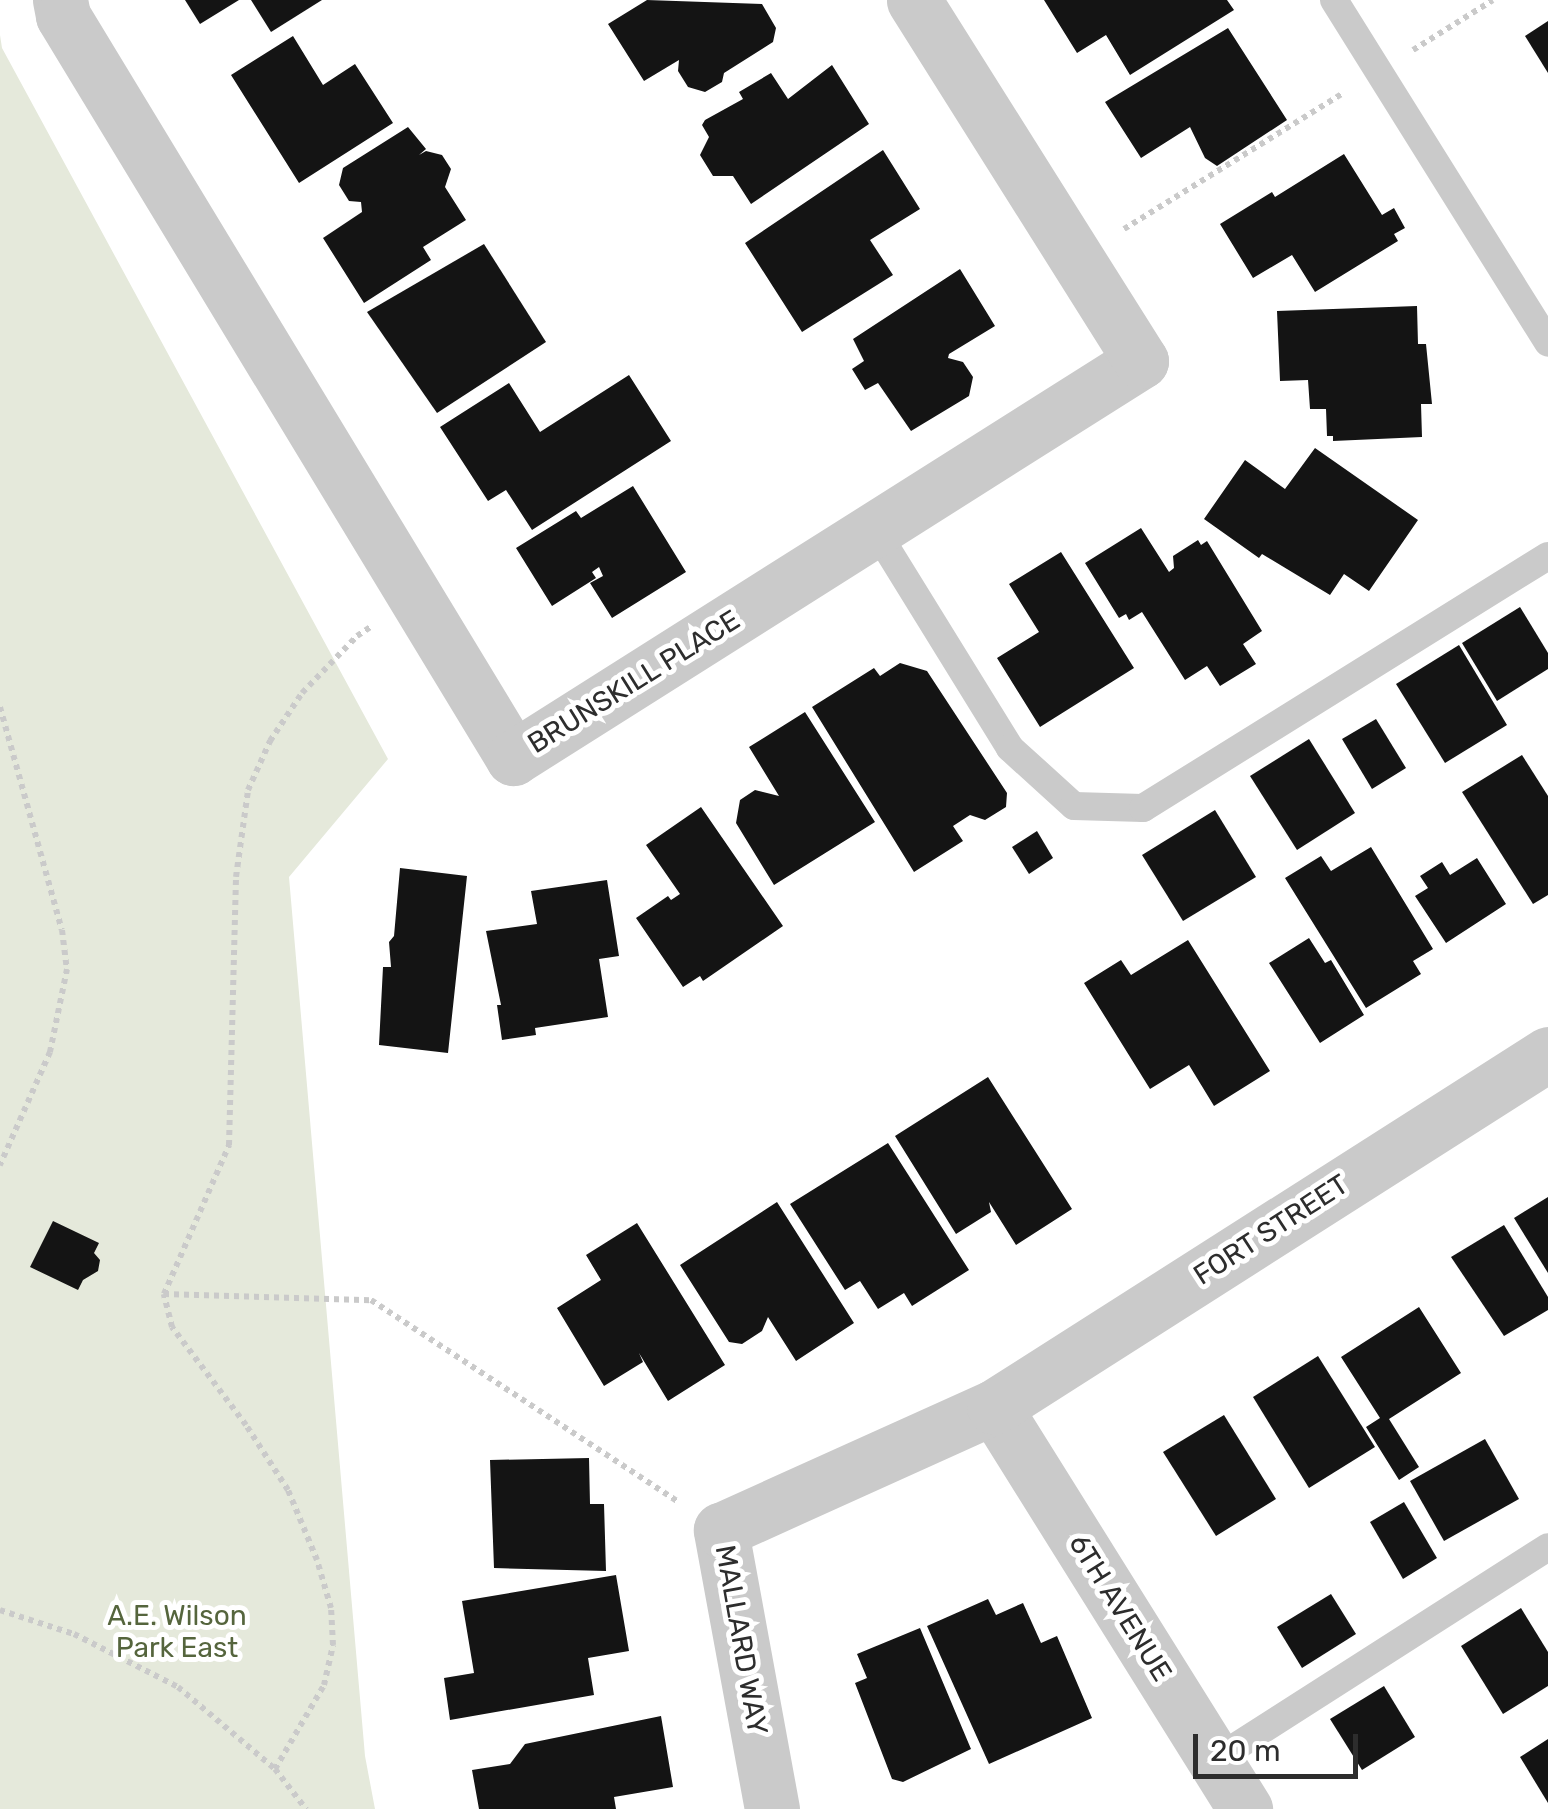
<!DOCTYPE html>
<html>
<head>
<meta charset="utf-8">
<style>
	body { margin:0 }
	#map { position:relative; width:1548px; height:1809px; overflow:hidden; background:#fff; font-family:Rubik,sans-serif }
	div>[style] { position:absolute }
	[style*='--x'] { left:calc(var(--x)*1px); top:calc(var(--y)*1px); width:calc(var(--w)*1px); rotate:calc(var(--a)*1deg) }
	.green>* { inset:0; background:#e5e9db }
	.building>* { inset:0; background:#141414 }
	.path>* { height:6px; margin-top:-3px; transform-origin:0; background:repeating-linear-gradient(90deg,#cacaca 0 5px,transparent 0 10px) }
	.service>* { height:28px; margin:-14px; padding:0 14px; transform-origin:14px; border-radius:14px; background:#cacaca }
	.minor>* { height:55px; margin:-27.5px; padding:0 27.5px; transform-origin:27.5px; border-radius:27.5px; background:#cacaca }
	span { translate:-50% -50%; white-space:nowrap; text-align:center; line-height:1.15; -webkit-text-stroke:10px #fff; paint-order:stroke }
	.street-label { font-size:28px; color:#2d2d2d }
	.park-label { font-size:28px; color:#55653d }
	.scale { position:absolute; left:1193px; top:1734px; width:165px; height:45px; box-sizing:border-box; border:5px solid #2d2d2d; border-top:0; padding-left:12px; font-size:30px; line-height:35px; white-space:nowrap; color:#2d2d2d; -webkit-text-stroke:8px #fff; paint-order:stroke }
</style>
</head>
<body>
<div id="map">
	<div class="green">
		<div style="clip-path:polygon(0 35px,2px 48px,388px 759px,289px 877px,365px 1756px,375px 1809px,0 1809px)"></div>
	</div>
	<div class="building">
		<div style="clip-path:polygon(185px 0,239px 0,200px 24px)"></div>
		<div style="clip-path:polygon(251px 0,322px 0,271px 32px)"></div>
		<div style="clip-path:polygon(647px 0,762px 4px,776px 28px,773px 42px,724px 73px,722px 82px,705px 92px,688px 87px,678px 71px,679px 60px,644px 81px,608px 24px)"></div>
		<div style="clip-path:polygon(1044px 0,1227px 0,1234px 10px,1130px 75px,1106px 35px,1077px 53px)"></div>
		<div style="clip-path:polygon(1548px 21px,1548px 73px,1525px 36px)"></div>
		<div style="clip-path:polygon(1228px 28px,1287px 120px,1217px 166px,1205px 158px,1190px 127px,1141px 158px,1105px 102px)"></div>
		<div style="clip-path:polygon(293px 36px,323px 85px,355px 64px,393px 123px,299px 183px,231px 75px)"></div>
		<div style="clip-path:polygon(832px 65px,869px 124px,751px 204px,733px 176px,713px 176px,700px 155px,709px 137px,702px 125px,705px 120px,743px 99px,739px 92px,771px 73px,788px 99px)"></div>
		<div style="clip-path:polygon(408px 127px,426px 149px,419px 155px,426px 151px,442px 155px,451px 169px,445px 187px,466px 220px,423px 247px,431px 260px,364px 303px,323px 238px,362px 212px,361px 202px,349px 201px,339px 185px,343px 168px)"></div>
		<div style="clip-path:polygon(883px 150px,920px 209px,870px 240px,893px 275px,802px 332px,745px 243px)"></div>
		<div style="clip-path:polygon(1344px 154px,1382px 215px,1394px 208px,1405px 228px,1394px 234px,1398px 241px,1315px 292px,1292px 255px,1253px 278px,1220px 224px,1272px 192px,1275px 197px)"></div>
		<div style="clip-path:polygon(484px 244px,546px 342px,437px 413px,367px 312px)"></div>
		<div style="clip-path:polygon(960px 269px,995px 326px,949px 354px,948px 358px,963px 362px,973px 377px,969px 396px,911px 431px,878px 383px,865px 390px,852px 369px,864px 361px,853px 339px)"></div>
		<div style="clip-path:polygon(1417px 306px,1418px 344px,1426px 344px,1432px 404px,1421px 404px,1422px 437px,1333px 441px,1333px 436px,1327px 436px,1326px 409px,1310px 409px,1308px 380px,1280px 381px,1277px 311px)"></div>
		<div style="clip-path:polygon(629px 375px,671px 441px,532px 530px,506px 490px,488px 501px,440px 427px,509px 383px,540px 432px)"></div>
		<div style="clip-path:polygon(1315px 448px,1418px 520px,1369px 591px,1344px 574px,1330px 595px,1262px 554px,1259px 558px,1204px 519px,1245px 460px,1285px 489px)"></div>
		<div style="clip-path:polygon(633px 486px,686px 572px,612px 618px,590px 583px,603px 576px,599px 567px,592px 572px,596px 578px,552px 606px,516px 548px,576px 511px,581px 518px)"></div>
		<div style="clip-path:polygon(1141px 528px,1169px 572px,1174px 568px,1173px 556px,1198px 540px,1201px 545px,1207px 541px,1262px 631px,1243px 644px,1256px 664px,1220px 686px,1207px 666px,1185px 680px,1142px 612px,1129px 620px,1126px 614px,1119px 618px,1085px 563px)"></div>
		<div style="clip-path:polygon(1061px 552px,1134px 668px,1040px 727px,997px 658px,1039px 632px,1009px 584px)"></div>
		<div style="clip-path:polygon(1520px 607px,1548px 653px,1548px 669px,1497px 701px,1462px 643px)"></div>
		<div style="clip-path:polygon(1459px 645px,1507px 725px,1445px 763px,1396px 684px)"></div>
		<div style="clip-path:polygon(900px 663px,927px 671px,1007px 793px,1006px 807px,985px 820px,970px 815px,953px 826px,963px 841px,914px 872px,812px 707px,874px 668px,880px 676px)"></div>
		<div style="clip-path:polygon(805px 712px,875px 822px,774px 885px,736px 823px,740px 800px,755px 790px,779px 796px,749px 747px)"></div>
		<div style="clip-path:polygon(1376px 719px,1406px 768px,1372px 789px,1342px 739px)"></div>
		<div style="clip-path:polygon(1309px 739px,1355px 813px,1297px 850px,1250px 776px)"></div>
		<div style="clip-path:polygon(1522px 755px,1548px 796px,1548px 895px,1533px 904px,1462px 792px)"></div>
		<div style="clip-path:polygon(701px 807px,783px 926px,703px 981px,700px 976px,683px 987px,636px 918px,668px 896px,671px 900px,680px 894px,646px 845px)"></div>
		<div style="clip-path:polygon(1215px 810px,1256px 877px,1183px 921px,1142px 855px)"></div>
		<div style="clip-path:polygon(1037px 831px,1053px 858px,1029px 874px,1012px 847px)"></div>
		<div style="clip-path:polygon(1371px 847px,1433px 949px,1413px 961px,1421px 974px,1366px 1008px,1285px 878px,1321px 856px,1331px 871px)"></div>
		<div style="clip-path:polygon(1477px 858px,1506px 904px,1446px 943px,1415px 896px,1428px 888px,1420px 876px,1442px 862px,1450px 875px)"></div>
		<div style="clip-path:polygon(400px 868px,467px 876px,448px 1053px,379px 1045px,383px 967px,391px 967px,389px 942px,394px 936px)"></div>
		<div style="clip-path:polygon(607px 880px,619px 956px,599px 959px,608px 1017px,535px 1028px,536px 1035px,502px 1040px,497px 1005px,501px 1005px,486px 931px,537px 924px,531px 891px)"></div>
		<div style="clip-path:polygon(1309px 938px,1325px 963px,1331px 960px,1364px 1015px,1320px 1043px,1269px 963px)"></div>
		<div style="clip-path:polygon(1188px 940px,1270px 1071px,1214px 1106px,1189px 1065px,1150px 1089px,1084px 983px,1121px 960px,1131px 975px)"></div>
		<div style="clip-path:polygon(988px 1077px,1072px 1209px,1016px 1245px,989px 1202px,991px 1212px,956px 1234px,895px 1136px)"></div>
		<div style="clip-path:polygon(888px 1143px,969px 1270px,912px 1306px,904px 1293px,878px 1309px,860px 1281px,845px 1290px,790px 1204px)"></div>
		<div style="clip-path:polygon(1548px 1197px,1548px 1273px,1514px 1218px)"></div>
		<div style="clip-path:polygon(777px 1202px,854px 1323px,796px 1361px,768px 1317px,762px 1331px,742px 1344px,729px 1342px,680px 1265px)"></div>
		<div style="clip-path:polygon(53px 1221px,99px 1243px,94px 1253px,100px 1260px,98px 1271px,83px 1280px,78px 1290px,30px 1267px)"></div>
		<div style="clip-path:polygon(637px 1223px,725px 1365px,668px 1401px,639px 1353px,643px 1362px,604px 1386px,557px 1308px,601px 1280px,586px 1255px)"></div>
		<div style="clip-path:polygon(1504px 1225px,1548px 1297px,1548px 1310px,1504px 1336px,1451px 1257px)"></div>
		<div style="clip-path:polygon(1419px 1307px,1461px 1373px,1389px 1419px,1419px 1467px,1399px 1480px,1366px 1427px,1380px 1418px,1341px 1357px)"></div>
		<div style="clip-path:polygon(1318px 1356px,1375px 1447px,1309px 1488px,1253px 1397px)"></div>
		<div style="clip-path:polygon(1224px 1415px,1276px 1499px,1216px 1536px,1163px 1452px)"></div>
		<div style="clip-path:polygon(1485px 1439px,1519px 1499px,1444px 1541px,1410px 1481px)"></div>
		<div style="clip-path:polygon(589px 1458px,590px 1504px,604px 1504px,606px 1571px,494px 1568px,490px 1460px)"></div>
		<div style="clip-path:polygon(1404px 1502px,1437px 1558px,1403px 1579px,1370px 1522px)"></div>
		<div style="clip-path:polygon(616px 1575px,629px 1651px,588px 1658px,594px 1695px,450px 1720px,444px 1678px,474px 1673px,462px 1601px)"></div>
		<div style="clip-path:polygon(1331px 1594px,1356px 1634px,1302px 1668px,1277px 1627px)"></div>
		<div style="clip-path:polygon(988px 1599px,996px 1615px,1023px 1603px,1041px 1643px,1057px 1636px,1092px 1718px,989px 1764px,927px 1626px)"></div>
		<div style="clip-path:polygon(1521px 1608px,1548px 1652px,1548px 1686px,1503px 1714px,1461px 1646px)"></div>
		<div style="clip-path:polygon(920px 1628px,971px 1749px,903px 1782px,892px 1779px,855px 1683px,867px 1678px,857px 1654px)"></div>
		<div style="clip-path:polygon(1384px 1686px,1415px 1737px,1362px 1770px,1330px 1719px)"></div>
		<div style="clip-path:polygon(661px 1716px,673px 1787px,614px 1797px,616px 1809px,479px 1809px,472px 1770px,510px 1764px,525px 1744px)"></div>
		<div style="clip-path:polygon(1548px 1739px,1548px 1803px,1520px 1757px)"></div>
	</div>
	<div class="path">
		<div style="--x:1413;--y:50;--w:94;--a:-32"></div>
		<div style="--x:1124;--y:229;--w:258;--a:-31.8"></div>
		<div style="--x:0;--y:707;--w:231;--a:74.5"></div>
		<div style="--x:62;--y:930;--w:39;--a:83"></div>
		<div style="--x:67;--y:969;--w:85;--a:101.6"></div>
		<div style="--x:50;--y:1052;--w:124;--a:113.9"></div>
		<div style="--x:164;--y:1294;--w:207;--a:1.7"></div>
		<div style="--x:371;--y:1300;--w:367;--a:33.3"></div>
		<div style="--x:0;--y:1610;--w:78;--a:18"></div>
		<div style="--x:74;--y:1634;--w:117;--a:27"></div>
		<div style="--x:178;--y:1687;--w:127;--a:40.2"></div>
		<div style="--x:275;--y:1769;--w:51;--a:52.2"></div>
		<div style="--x:275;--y:1769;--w:97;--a:-59.7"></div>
		<div style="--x:324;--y:1685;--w:41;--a:-77.3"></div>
		<div style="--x:333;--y:1645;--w:37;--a:-93"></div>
		<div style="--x:331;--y:1608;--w:50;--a:-106.3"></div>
		<div style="--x:317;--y:1560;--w:76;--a:-112.5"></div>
		<div style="--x:288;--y:1490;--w:77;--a:-122.9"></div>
		<div style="--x:246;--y:1425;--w:123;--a:-127.1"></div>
		<div style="--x:172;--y:1327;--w:34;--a:-104"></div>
		<div style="--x:164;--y:1294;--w:163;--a:-66.4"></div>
		<div style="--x:229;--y:1145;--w:268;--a:-88.5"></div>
		<div style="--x:236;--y:877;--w:88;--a:-82.1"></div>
		<div style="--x:248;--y:790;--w:54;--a:-65.8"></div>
		<div style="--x:270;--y:741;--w:58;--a:-56.3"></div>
		<div style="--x:302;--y:693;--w:79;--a:-46"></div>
		<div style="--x:357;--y:636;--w:18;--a:-34"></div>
	</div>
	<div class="service">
		<div style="--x:1334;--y:0;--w:404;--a:58"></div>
		<div style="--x:876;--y:531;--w:255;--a:58.3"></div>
		<div style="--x:1010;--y:748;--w:86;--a:42.2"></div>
		<div style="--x:1074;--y:806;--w:69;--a:1.7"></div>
		<div style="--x:1143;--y:808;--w:477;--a:-31.9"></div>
		<div style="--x:1215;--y:1760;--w:395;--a:-32.6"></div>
	</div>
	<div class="minor">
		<div style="--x:60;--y:0;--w:16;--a:79"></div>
		<div style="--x:63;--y:16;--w:868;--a:58.76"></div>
		<div style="--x:513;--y:758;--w:743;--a:-32.3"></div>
		<div style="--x:1141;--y:361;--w:426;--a:-122.2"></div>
		<div style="--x:994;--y:1407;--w:474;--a:58"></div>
		<div style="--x:772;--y:1809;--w:284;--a:-100.4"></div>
		<div style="--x:721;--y:1530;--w:299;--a:-24.3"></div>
		<div style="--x:994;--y:1407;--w:657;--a:-32.5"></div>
	</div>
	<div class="street-label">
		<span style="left:634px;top:682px;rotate:-32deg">BRUNSKILL PLACE</span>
		<span style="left:1271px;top:1230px;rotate:-33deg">FORT STREET</span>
		<span style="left:1120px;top:1608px;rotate:58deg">6TH AVENUE</span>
		<span style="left:741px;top:1640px;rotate:80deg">MALLARD WAY</span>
	</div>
	<div class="park-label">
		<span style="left:177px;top:1632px">A.E. Wilson<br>Park East</span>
	</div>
	<div class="scale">20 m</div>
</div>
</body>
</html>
